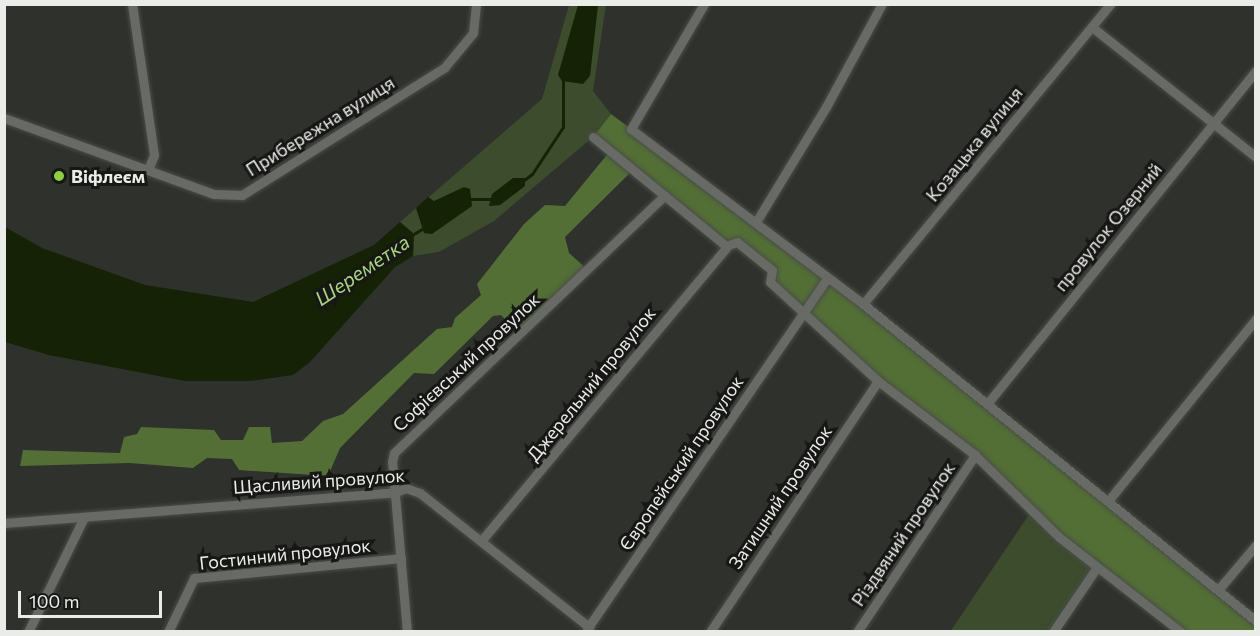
<!DOCTYPE html>
<html>
<head>
<meta charset="utf-8">
<style>
	body { margin:0 }
	#map { position:relative; width:1260px; height:636px; overflow:hidden; background:#2e312c; font-family:Commissioner,sans-serif }
	div>[style] { position:absolute }
	[style*='--x'] { left:calc(var(--x)*1px); top:calc(var(--y)*1px); width:calc(var(--w)*1px); rotate:calc(var(--a)*1deg) }
	.green>* { inset:0; background:#3c4c2d }
	.forest>* { inset:0; background:#536f36 }
	.water>* { inset:0; background:#152205 }
	.stream>* { height:3px; margin:-1.5px; padding:0 1.5px; transform-origin:1.5px; border-radius:1.5px; background:#152205 }
	.roads { filter:drop-shadow(0 0 2px #4a4c48) drop-shadow(0 0 2px #4a4c48) }
	.minor>* { height:9px; margin:-4.5px; padding:0 4.5px; transform-origin:4.5px; border-radius:4.5px; background:#676a65 }
	.dots>* { width:16px; height:16px; translate:-50% -50%; box-sizing:border-box; border:3px solid #171816; border-radius:50% }
	span { translate:-50% -50%; white-space:nowrap; text-align:center; line-height:1.15; -webkit-text-stroke:6px #171816; paint-order:stroke }
	.street-label { font-size:18px; color:#eaece9 }
	.poi-label { font-size:18px; color:#eaece9; font-weight:700 }
	.left { translate:0 -50%; text-align:left }
	.water-label { font-size:20px; color:#aad480; font-style:italic }
	.frame { position:absolute; inset:0; border:6px solid #eaece9; pointer-events:none }
	.scale { position:absolute; left:18px; top:591px; width:144px; height:27px; box-sizing:border-box; border:3px solid #eaece9; border-top:0; padding-left:8px; font-size:18px; line-height:21px; white-space:nowrap; color:#eaece9; -webkit-text-stroke:4px #171816; paint-order:stroke }
</style>
</head>
<body>
<div id="map">
	<div class="green">
		<div style="clip-path:polygon(569px 5px,606px 5px,593px 91px,611px 114px,593px 137px,494px 221px,439px 252px,413px 256px,414px 234px,400px 222px,542px 99px)"></div>
		<div style="clip-path:polygon(1032px 510px,1097px 567px,1053px 631px,950px 632px)"></div>
	</div>
	<div class="forest">
		<div style="clip-path:polygon(611px 114px,756px 222px,1255px 621px,1255px 631px,1181px 631px,1059px 537px,975px 455px,878px 381px,770px 282px,772px 270px,737px 242px,726px 246px,633px 170px,565px 237px,569px 253px,588px 270px,519px 334px,501px 315px,493px 316px,434px 374px,414px 373px,340px 448px,328px 476px,239px 470px,232px 459px,207px 458px,193px 468px,130px 463px,20px 466px,23px 450px,120px 453px,124px 437px,137px 434px,141px 427px,214px 430px,221px 440px,243px 440px,249px 427px,270px 427px,272px 443px,302px 441px,323px 421px,343px 414px,437px 329px,452px 327px,455px 318px,481px 295px,477px 284px,524px 224px,545px 205px,565px 206px,610px 151px,593px 137px)"></div>
	</div>
	<div class="water">
		<div style="clip-path:polygon(578px 5px,598px 5px,590px 76px,583px 84px,562px 81px,558px 75px)"></div>
		<div style="clip-path:polygon(513px 178px,525px 178px,525px 186px,500px 205px,489px 206px,492px 194px)"></div>
		<div style="clip-path:polygon(464px 187px,470px 189px,472px 206px,432px 234px,424px 233px,416px 208px,428px 197px,434px 201px)"></div>
		<div style="clip-path:polygon(400px 222px,414px 234px,413px 256px,395px 267px,310px 362px,293px 375px,250px 381px,185px 381px,49px 355px,5px 342px,5px 227px,42px 248px,145px 285px,253px 302px,374px 245px)"></div>
	</div>
	<div class="stream">
		<div style="--x:524;--y:180;--w:10;--a:-37"></div>
		<div style="--x:532;--y:174;--w:56;--a:-56.6"></div>
		<div style="--x:563;--y:127;--w:49;--a:-90"></div>
		<div style="--x:471;--y:199;--w:22;--a:0"></div>
		<div style="--x:412;--y:235;--w:17;--a:-31"></div>
	</div>
	<div class="roads">
		<div class="minor">
			<div style="--x:132;--y:4;--w:153;--a:81.7"></div>
			<div style="--x:154;--y:155;--w:16;--a:112"></div>
			<div style="--x:704;--y:4;--w:145;--a:120.3"></div>
			<div style="--x:631;--y:129;--w:291;--a:37"></div>
			<div style="--x:863;--y:304;--w:505;--a:38.89"></div>
			<div style="--x:1092;--y:27;--w:209;--a:38.4"></div>
			<div style="--x:4;--y:118;--w:223;--a:19.9"></div>
			<div style="--x:214;--y:194;--w:28;--a:2"></div>
			<div style="--x:242;--y:195;--w:239;--a:-32.2"></div>
			<div style="--x:444;--y:68;--w:45;--a:-50.4"></div>
			<div style="--x:473;--y:33;--w:29;--a:-84"></div>
			<div style="--x:593;--y:137;--w:172;--a:39.3"></div>
			<div style="--x:726;--y:246;--w:12;--a:-20"></div>
			<div style="--x:737;--y:242;--w:45;--a:38.7"></div>
			<div style="--x:772;--y:270;--w:12;--a:99"></div>
			<div style="--x:770;--y:282;--w:147;--a:42.5"></div>
			<div style="--x:878;--y:381;--w:122;--a:37.3"></div>
			<div style="--x:975;--y:455;--w:117;--a:44.3"></div>
			<div style="--x:1059;--y:537;--w:155;--a:37.9"></div>
			<div style="--x:756;--y:222;--w:135;--a:-58.7"></div>
			<div style="--x:826;--y:107;--w:117;--a:-61.5"></div>
			<div style="--x:863;--y:304;--w:389;--a:-50.5"></div>
			<div style="--x:987;--y:404;--w:428;--a:-51.1"></div>
			<div style="--x:1108;--y:501;--w:235;--a:-50.9"></div>
			<div style="--x:4;--y:523;--w:393;--a:-4.5"></div>
			<div style="--x:396;--y:492;--w:11;--a:-22"></div>
			<div style="--x:406;--y:488;--w:15;--a:20"></div>
			<div style="--x:420;--y:493;--w:216;--a:38.4"></div>
			<div style="--x:481;--y:541;--w:382;--a:-50.1"></div>
			<div style="--x:1218;--y:590;--w:59;--a:-49.8"></div>
			<div style="--x:587;--y:629;--w:425;--a:-55.6"></div>
			<div style="--x:28;--y:632;--w:128;--a:-64"></div>
			<div style="--x:168;--y:632;--w:60;--a:-64.3"></div>
			<div style="--x:194;--y:578;--w:208;--a:-5.5"></div>
			<div style="--x:407;--y:632;--w:171;--a:-95"></div>
			<div style="--x:392;--y:462;--w:9;--a:-77"></div>
			<div style="--x:394;--y:453;--w:373;--a:-43.6"></div>
			<div style="--x:710;--y:632;--w:302;--a:-56.2"></div>
			<div style="--x:857;--y:632;--w:213;--a:-56.3"></div>
			<div style="--x:1053;--y:632;--w:78;--a:-55.9"></div>
		</div>
	</div>
	<div class="dots">
		<div style="left:59px;top:176px;background:#8fcd42"></div>
	</div>
	<div class="street-label">
		<span style="left:320px;top:126px;rotate:-32deg">Прибережна вулиця</span>
		<span style="left:974px;top:144px;rotate:-51deg">Козацька вулиця</span>
		<span style="left:1108px;top:227px;rotate:-51deg">провулок Озерний</span>
		<span style="left:466px;top:362px;rotate:-43deg">Софієвський провулок</span>
		<span style="left:591px;top:384px;rotate:-51deg">Джерельний провулок</span>
		<span style="left:681px;top:463px;rotate:-56deg">Європейський провулок</span>
		<span style="left:319px;top:481px;rotate:-4deg">Щасливий провулок</span>
		<span style="left:780px;top:497px;rotate:-56deg">Затишний провулок</span>
		<span style="left:903px;top:534px;rotate:-56deg">Різдвяний провулок</span>
		<span style="left:285px;top:554px;rotate:-6deg">Гостинний провулок</span>
	</div>
	<div class="poi-label">
		<span class="left" style="left:71px;top:176px">Віфлеєм</span>
	</div>
	<div class="water-label">
		<span style="left:362px;top:270px;rotate:-34deg">Шереметка</span>
	</div>
	<div class="frame"></div>
	<div class="scale">100 m</div>
</div>
</body>
</html>
